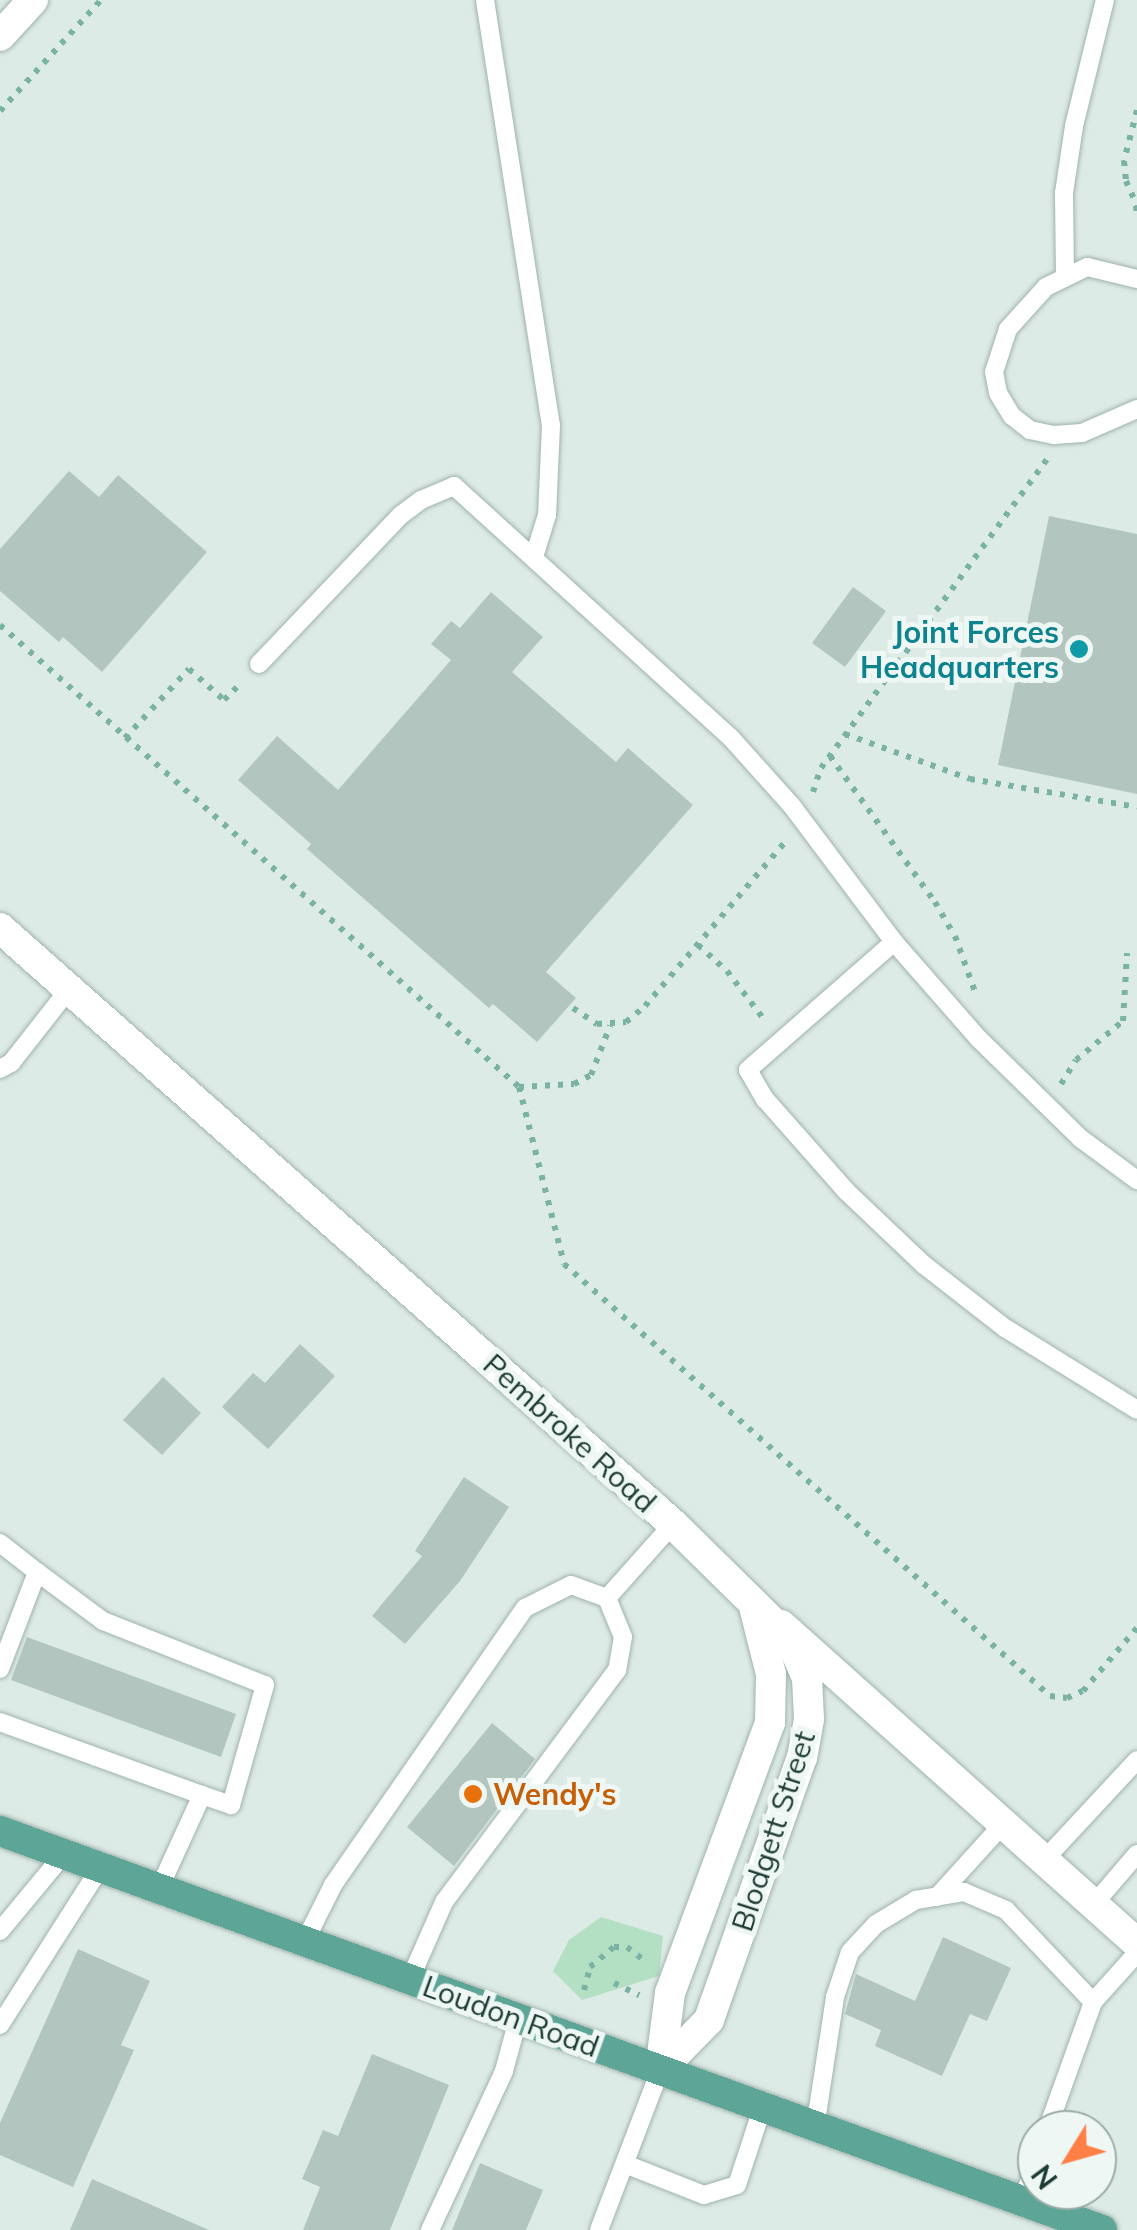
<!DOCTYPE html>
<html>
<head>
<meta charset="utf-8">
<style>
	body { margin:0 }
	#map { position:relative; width:1137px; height:2230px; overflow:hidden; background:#ddebe6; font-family:Mulish,sans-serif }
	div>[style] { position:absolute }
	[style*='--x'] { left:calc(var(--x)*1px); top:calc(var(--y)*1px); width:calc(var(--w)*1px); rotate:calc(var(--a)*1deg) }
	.green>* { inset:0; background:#b3dfc2 }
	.building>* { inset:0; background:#b2c6bf }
	.path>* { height:6px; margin-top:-3px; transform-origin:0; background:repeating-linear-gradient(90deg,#7ab2a4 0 5px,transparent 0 13px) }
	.roads { filter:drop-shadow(0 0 2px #a0b3ad) drop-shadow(0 0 2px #a0b3ad) }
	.service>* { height:18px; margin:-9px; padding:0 9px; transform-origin:9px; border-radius:9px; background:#fff }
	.minor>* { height:30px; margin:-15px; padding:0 15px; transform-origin:15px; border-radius:15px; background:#fff }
	.tertiary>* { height:30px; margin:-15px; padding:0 15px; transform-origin:15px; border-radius:15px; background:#fff }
	.primary>* { height:30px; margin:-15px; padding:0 15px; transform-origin:15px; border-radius:15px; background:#5da597 }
	.dots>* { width:28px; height:28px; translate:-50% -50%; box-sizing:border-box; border:5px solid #eef7f3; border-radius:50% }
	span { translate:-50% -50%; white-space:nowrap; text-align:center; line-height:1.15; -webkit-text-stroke:10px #eef7f3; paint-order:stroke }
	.culture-label { font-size:30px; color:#0d838f; font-weight:700 }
	.right { translate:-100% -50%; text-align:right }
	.street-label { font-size:30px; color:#1d3c35 }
	.food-label { font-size:30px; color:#c56008; font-weight:700 }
	.left { translate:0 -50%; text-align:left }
	.north { position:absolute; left:1017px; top:2110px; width:100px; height:100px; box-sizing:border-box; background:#eef7f3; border:2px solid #9aaca7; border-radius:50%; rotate:233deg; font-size:28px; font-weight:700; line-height:40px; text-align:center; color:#1d3c35 }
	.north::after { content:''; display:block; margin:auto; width:35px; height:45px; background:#ff7f47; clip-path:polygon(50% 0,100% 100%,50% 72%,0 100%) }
</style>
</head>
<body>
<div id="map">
	<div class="green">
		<div style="clip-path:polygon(601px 1917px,663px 1936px,659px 1976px,582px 2000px,553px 1971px,569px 1940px)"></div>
	</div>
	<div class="building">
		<div style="clip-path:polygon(69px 471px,99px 497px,118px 475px,207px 552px,102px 672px,63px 637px,59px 642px,0 591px,0 549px)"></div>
		<div style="clip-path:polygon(1049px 516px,1137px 534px,1137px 794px,998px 765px)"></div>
		<div style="clip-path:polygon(853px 587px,886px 611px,845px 667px,812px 643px)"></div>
		<div style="clip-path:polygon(491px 592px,543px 637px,512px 672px,616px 762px,628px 748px,693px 805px,546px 972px,576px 998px,537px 1042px,493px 1004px,489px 1008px,307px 849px,311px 844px,238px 780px,277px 736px,338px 790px,451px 660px,431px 644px,451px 621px,460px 628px)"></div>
		<div style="clip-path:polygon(300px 1344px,335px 1376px,268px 1449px,222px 1407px,253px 1373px,265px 1383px)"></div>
		<div style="clip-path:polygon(163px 1377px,201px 1413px,162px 1455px,123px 1420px)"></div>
		<div style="clip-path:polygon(464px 1477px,509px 1507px,460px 1581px,405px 1644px,372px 1616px,422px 1556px,415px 1551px)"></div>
		<div style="clip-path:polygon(27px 1637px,236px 1714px,221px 1757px,11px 1680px)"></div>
		<div style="clip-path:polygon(492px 1723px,535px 1759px,454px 1866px,407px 1827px)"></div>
		<div style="clip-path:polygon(943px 1937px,1011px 1968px,987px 2021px,970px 2014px,942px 2076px,875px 2046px,881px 2030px,845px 2014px,856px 1974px,915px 2001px)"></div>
		<div style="clip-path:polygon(78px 1949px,150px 1981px,121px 2045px,134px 2050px,73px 2187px,0 2155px,0 2123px)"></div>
		<div style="clip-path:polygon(372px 2054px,449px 2085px,390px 2230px,303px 2230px,320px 2187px,302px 2179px,323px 2130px,338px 2136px)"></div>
		<div style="clip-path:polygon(480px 2163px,543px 2190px,526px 2230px,452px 2230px)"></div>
		<div style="clip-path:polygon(92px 2179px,209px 2230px,70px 2230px)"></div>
	</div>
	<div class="path">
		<div style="--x:1137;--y:110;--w:53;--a:104.3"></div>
		<div style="--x:1124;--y:161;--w:20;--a:84"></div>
		<div style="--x:1126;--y:181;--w:27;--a:66"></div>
		<div style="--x:0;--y:111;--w:150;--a:-47.7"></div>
		<div style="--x:1136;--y:206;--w:12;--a:85"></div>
		<div style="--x:0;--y:625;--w:695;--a:41.67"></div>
		<div style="--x:519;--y:1087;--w:55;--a:-3.1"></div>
		<div style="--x:574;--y:1084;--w:19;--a:-28"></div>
		<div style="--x:591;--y:1075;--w:53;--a:-68.8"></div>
		<div style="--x:845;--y:734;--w:133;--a:19.8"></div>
		<div style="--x:970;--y:779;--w:169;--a:9.5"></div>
		<div style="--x:125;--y:738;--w:94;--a:-47.2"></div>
		<div style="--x:189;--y:669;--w:47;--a:41.5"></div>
		<div style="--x:224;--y:700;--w:24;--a:-45"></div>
		<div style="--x:830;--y:756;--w:180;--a:54.3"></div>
		<div style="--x:935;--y:902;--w:39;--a:60"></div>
		<div style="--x:955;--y:936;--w:59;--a:70.3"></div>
		<div style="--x:813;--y:792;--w:25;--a:-72"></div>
		<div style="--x:821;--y:768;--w:383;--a:-53.8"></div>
		<div style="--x:698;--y:945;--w:39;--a:42"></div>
		<div style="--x:727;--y:971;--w:64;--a:52.6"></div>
		<div style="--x:573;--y:1008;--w:29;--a:34"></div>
		<div style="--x:597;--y:1024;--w:29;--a:-4"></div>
		<div style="--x:626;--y:1022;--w:25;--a:-40"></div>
		<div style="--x:645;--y:1006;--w:217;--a:-49.5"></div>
		<div style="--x:1061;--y:1084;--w:28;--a:-58"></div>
		<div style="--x:1076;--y:1060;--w:61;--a:-39.7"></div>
		<div style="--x:1123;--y:1021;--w:68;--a:-86.6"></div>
		<div style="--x:519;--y:1087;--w:183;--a:75.7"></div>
		<div style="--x:564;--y:1264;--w:650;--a:41.63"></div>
		<div style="--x:1050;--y:1696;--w:17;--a:7"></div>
		<div style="--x:1067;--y:1698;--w:17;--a:-24"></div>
		<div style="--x:1083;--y:1691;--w:83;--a:-49.4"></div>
		<div style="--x:614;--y:1983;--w:28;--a:26"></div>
		<div style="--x:584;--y:1990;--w:24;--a:-75"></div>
		<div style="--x:590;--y:1967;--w:31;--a:-40"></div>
		<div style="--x:614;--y:1947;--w:13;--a:0"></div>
		<div style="--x:627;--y:1947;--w:24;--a:38"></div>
	</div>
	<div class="roads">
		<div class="service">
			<div style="--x:485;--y:0;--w:430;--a:81.2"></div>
			<div style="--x:551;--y:425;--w:90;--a:92.5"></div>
			<div style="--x:547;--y:515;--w:44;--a:107.2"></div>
			<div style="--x:1065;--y:276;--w:83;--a:-90.7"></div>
			<div style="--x:1064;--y:193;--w:68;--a:-81.5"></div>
			<div style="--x:1074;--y:126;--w:130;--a:-76.2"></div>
			<div style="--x:1137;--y:279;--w:51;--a:-166.5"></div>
			<div style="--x:1087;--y:267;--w:46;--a:154"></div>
			<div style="--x:1046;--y:287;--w:57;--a:132.1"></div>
			<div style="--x:1008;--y:329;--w:45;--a:108"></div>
			<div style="--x:994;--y:372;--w:21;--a:79"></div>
			<div style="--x:998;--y:393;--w:27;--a:59"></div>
			<div style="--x:1012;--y:416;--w:23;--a:38"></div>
			<div style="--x:1030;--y:430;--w:25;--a:12"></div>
			<div style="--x:1054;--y:435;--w:28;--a:-4"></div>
			<div style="--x:1082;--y:433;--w:60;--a:-23.6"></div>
			<div style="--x:259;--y:664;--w:206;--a:-46.4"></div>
			<div style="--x:401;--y:515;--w:25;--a:-37"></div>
			<div style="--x:421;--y:500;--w:36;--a:-23"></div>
			<div style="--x:454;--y:486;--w:374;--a:42.3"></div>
			<div style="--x:731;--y:738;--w:91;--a:48.1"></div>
			<div style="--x:792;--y:806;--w:170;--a:53.1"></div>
			<div style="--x:894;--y:942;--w:129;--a:48.8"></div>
			<div style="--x:979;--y:1039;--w:141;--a:44.4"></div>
			<div style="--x:1080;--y:1138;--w:71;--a:36.4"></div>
			<div style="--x:894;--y:942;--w:194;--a:138.8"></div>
			<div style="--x:748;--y:1070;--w:34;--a:60"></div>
			<div style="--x:765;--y:1099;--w:123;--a:48.6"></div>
			<div style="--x:846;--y:1191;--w:108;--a:43.5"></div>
			<div style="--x:924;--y:1265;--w:103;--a:37.9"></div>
			<div style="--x:1005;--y:1328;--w:155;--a:31.8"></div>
			<div style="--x:0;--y:1069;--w:13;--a:-29"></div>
			<div style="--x:11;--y:1063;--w:94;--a:-51.9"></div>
			<div style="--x:0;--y:1543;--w:47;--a:38.1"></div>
			<div style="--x:607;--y:1598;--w:99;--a:-48.3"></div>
			<div style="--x:0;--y:1669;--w:104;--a:-69.1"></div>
			<div style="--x:37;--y:1572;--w:82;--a:36.6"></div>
			<div style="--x:103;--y:1621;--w:174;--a:21.6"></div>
			<div style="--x:265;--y:1685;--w:125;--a:105.8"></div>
			<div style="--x:231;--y:1805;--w:31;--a:-161"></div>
			<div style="--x:202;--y:1795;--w:103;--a:114.6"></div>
			<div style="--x:0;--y:1722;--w:215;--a:19.9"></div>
			<div style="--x:1045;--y:1859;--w:135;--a:-47.1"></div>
			<div style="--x:937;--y:1897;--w:100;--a:-47.8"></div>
			<div style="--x:1094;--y:1904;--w:66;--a:-49.3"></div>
			<div style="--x:0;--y:1931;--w:100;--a:-50.3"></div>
			<div style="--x:305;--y:1941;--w:63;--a:-63.4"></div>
			<div style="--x:333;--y:1885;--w:337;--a:-55.3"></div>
			<div style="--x:525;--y:1608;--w:51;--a:-26.6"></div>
			<div style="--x:571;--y:1585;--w:38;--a:20"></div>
			<div style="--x:607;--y:1598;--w:42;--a:67.7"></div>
			<div style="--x:623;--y:1637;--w:34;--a:100"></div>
			<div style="--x:617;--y:1670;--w:289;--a:126.7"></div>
			<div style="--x:444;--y:1902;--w:84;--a:113.8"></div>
			<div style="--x:0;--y:2025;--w:186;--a:-57.5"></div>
			<div style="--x:815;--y:2128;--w:133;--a:-81.3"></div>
			<div style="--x:835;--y:1997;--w:47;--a:-71.6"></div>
			<div style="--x:850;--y:1952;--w:38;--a:-47"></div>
			<div style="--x:876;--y:1924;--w:47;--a:-31"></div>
			<div style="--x:916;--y:1900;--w:49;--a:-9.5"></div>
			<div style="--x:964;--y:1892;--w:46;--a:23.2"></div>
			<div style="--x:1006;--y:1910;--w:127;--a:46.6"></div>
			<div style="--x:1047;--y:2130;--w:136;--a:-70.2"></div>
			<div style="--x:1093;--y:2002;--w:66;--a:-48.1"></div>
			<div style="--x:625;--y:2164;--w:85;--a:21.4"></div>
			<div style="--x:704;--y:2195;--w:34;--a:-17"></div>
			<div style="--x:737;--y:2185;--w:80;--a:-71.8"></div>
			<div style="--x:1022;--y:2203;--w:46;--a:-71.2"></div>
			<div style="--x:430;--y:2230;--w:175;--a:-65"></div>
			<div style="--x:504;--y:2071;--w:54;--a:-74.9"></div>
			<div style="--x:599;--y:2230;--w:171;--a:-69.1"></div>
		</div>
		<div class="minor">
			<div style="--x:0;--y:36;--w:49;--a:-47.5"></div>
			<div style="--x:781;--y:1625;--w:477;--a:41.8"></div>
		</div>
		<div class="tertiary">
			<div style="--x:0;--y:928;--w:899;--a:41.53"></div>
			<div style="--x:673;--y:1524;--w:164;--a:44.5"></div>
			<div style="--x:790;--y:1639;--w:43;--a:66.4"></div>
			<div style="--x:807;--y:1678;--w:41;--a:87.2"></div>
			<div style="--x:809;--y:1719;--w:39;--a:100"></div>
			<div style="--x:802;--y:1757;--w:279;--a:109.5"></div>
			<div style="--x:709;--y:2020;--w:70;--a:134.4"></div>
			<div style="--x:660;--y:2070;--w:78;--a:-82.6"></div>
			<div style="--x:670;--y:1993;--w:288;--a:-69.7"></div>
			<div style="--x:770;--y:1723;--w:49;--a:-88.8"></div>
			<div style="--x:771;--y:1674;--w:69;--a:-104.2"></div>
		</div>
		<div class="primary">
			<div style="--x:0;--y:1831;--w:1172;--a:19.9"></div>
		</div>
	</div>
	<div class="dots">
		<div style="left:1079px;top:649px;background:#0f9aa8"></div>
		<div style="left:473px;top:1794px;background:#e8710a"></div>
	</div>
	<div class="culture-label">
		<span class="right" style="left:1059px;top:649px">Joint Forces<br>Headquarters</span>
	</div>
	<div class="street-label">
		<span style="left:570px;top:1433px;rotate:42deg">Pembroke Road</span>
		<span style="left:773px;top:1831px;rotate:-72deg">Blodgett Street</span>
		<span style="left:511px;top:2016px;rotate:20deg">Loudon Road</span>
	</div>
	<div class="food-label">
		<span class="left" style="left:493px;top:1794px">Wendy's</span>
	</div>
	<div class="north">N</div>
</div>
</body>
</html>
